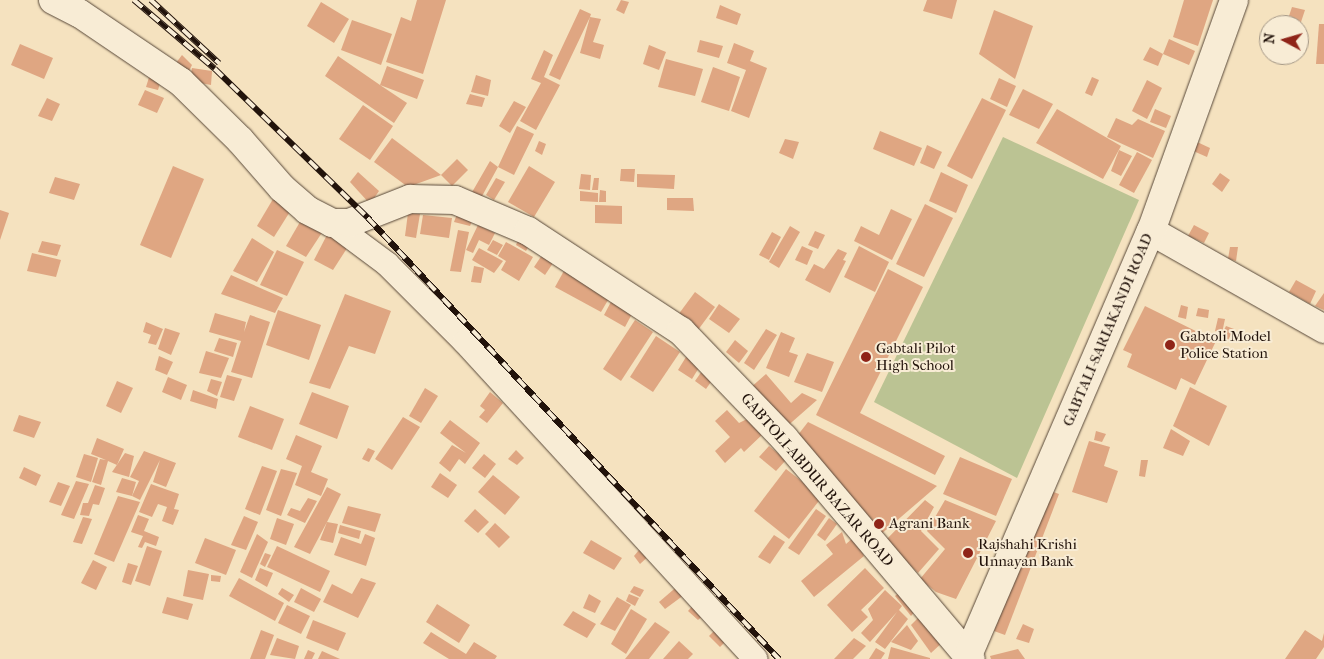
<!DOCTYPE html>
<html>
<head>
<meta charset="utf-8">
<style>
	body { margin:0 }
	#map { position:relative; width:1324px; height:659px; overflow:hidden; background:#f5e2bf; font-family:"IM FELL French Canon",serif }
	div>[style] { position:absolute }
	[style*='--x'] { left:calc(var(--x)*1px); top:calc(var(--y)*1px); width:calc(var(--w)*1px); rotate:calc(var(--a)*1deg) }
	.green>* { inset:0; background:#bbc393 }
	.building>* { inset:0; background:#dfa682 }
	.roads { filter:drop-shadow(0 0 1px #574738) drop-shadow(0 0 1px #574738) }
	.street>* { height:24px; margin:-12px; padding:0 12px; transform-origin:12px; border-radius:12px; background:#f8ecd5 }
	.secondary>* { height:28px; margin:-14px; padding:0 14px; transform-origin:14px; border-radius:14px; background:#f8ecd5 }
	.rail>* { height:5.5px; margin-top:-2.75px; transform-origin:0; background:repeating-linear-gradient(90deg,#f8ecd5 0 11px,#22130b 0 22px); box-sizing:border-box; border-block:1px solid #22130b }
	.dots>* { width:14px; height:14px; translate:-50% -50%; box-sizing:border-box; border:2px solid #f8ecd5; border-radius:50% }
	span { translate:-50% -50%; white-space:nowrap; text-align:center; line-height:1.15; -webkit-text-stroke:4px #f8ecd5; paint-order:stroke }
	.street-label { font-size:15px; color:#22130b }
	.poi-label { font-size:15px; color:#22130b }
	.left { translate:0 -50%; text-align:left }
	.north { position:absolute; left:1259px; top:15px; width:50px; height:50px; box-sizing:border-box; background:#f8ecd5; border:1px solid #a29584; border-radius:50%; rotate:276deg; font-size:14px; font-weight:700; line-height:20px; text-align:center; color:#22130b }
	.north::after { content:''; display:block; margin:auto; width:18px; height:22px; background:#8f2418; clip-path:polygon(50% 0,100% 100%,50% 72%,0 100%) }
</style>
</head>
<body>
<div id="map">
	<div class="green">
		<div style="clip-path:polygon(1003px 137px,1139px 200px,1017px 478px,874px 402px)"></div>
	</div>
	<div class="building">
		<div style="clip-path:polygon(417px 0,446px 0,423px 74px,386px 62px,401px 17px,411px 21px)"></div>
		<div style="clip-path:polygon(621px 0,629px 2px,624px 14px,616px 10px)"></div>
		<div style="clip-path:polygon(927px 0,957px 0,952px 19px,923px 11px)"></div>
		<div style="clip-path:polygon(1184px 0,1213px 0,1198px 46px,1173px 37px)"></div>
		<div style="clip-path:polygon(321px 2px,349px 19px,334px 43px,307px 26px)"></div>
		<div style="clip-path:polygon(720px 5px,741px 14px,737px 25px,716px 18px)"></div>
		<div style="clip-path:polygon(1292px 7px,1305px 10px,1300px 25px,1286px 25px)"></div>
		<div style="clip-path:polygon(580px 9px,591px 14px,590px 17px,601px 19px,593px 42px,604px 45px,600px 59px,580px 53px,590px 17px,560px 80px,549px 75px)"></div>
		<div style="clip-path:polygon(994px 10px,1033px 26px,1015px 79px,979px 54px)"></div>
		<div style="clip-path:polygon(352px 20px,392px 34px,381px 65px,341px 50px)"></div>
		<div style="clip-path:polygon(1319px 24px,1324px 24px,1324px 64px,1316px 64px)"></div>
		<div style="clip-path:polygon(1169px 39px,1195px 51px,1189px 65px,1163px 54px)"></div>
		<div style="clip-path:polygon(700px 40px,723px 46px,719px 58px,697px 52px)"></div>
		<div style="clip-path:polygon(734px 43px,754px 51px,750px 61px,767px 68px,749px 118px,731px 111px,746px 70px,727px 63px)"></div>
		<div style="clip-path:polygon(20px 44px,53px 58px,44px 79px,11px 65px)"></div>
		<div style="clip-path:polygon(649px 45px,666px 52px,659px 70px,643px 64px)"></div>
		<div style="clip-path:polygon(1150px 47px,1163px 54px,1158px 66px,1143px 60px)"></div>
		<div style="clip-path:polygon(544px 50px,553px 55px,544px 77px,560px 85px,536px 130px,520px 121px,541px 83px,531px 79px)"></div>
		<div style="clip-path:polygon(182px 55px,192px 65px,188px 73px,176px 63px)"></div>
		<div style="clip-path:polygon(338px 56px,380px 85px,387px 66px,424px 80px,417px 99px,380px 85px,407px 103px,394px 123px,325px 76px)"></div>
		<div style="clip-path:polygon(666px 59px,703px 69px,695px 96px,658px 87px)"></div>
		<div style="clip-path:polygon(713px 67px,740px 77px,729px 111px,701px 102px)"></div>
		<div style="clip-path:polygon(192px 68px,212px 71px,211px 85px,190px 81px)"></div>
		<div style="clip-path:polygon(150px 74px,161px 80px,158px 90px,146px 87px)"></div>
		<div style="clip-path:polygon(476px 75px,491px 80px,488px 96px,471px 92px)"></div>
		<div style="clip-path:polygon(1092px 77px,1099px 80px,1092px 96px,1085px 93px)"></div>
		<div style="clip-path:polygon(999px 78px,1016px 86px,1007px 107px,990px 99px)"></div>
		<div style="clip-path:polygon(1147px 80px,1162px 88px,1147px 119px,1132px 111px)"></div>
		<div style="clip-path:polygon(1023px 89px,1053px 104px,1039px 129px,1009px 115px)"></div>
		<div style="clip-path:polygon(145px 90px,164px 98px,157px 113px,138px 105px)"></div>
		<div style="clip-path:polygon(470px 94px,485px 98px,482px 107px,466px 104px)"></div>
		<div style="clip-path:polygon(47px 98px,60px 104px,52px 121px,38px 116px)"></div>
		<div style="clip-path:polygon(982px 98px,1006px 110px,972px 179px,947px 166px)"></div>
		<div style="clip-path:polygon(514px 101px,526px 107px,510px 133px,499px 126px)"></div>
		<div style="clip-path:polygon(363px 105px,393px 126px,370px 160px,339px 139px)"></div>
		<div style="clip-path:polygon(1057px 109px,1121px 146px,1103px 179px,1036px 143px)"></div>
		<div style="clip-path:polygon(1155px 109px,1171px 116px,1166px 128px,1150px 122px)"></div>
		<div style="clip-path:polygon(1116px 118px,1132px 125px,1138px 119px,1165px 131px,1153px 158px,1107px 137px)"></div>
		<div style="clip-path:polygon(517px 126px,534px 134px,514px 175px,498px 167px,481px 198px,471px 194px,490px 161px,498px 167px)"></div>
		<div style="clip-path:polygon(880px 131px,922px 148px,914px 166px,873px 149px)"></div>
		<div style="clip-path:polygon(392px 138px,441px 175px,408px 187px,374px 162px)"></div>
		<div style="clip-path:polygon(785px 139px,799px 142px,793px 159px,779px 153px)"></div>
		<div style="clip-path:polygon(539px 141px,546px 144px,542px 155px,535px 151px)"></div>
		<div style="clip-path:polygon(1195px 141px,1210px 148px,1207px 157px,1191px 150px)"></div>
		<div style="clip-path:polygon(927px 145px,942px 152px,934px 169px,920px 163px)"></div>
		<div style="clip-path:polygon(1119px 150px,1132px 156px,1121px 176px,1111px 171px)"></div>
		<div style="clip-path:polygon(1137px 152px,1152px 160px,1134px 193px,1119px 185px)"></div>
		<div style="clip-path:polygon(457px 159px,468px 170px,452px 186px,441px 175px)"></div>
		<div style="clip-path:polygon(173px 166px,204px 179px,171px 258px,140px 245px)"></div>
		<div style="clip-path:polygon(529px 166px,555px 182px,534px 217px,508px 202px)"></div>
		<div style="clip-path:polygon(621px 169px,635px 169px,634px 182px,620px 181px)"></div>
		<div style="clip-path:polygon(358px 172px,379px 191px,370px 204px,350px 182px)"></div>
		<div style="clip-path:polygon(941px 172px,968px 185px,956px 213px,929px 201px)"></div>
		<div style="clip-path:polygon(1220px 173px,1230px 180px,1222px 192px,1212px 184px)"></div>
		<div style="clip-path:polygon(581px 174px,591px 175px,590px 190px,579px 189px)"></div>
		<div style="clip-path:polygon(637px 174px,675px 175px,674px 189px,637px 187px)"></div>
		<div style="clip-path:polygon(55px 177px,80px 184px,74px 200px,49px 193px)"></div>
		<div style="clip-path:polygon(496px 178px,505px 182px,494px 200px,486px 195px)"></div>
		<div style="clip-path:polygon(594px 178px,599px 178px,598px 190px,592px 190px)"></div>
		<div style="clip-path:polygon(600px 190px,606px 191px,606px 202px,599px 202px)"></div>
		<div style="clip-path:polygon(580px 191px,598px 193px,598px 202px,580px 201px)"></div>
		<div style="clip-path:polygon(667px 198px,693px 198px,694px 211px,667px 210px)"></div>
		<div style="clip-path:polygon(273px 199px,291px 210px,274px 237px,257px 226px)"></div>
		<div style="clip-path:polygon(925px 204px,953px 218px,924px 277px,896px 264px)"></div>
		<div style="clip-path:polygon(595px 205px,622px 206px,622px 224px,595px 223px)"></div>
		<div style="clip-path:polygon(459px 209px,475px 214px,470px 226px,454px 222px)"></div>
		<div style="clip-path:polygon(891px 209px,912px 219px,892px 260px,854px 241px,861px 226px,879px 235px)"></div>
		<div style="clip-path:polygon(0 210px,9px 213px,0 240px)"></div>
		<div style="clip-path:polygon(408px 213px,420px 214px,416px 238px,405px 236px)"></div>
		<div style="clip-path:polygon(304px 215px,325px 228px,306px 257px,286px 246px)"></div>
		<div style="clip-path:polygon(423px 215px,452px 218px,449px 238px,420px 234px)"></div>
		<div style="clip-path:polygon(478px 225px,495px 233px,489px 245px,479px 240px,473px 253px,466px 250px)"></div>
		<div style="clip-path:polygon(1194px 225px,1209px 233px,1204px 243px,1188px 236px)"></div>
		<div style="clip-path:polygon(790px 226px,800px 232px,779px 268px,769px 262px)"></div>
		<div style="clip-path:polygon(458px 230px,469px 232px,461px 272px,450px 271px)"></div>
		<div style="clip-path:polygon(329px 231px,351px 242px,333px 270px,314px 260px)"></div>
		<div style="clip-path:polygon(815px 231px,825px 235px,818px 249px,808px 245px)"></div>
		<div style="clip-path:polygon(772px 232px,781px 237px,769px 260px,759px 255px)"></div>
		<div style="clip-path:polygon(252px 238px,274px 252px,257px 282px,233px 271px)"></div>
		<div style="clip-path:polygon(519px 238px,530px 244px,526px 251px,516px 245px)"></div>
		<div style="clip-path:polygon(493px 240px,503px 245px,497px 255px,487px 250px)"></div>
		<div style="clip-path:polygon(42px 241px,61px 245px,57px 256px,38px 252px)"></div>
		<div style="clip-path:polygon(506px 242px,533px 257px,519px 281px,501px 270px,506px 261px,498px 256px)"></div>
		<div style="clip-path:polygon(802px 246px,813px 251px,807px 265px,795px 260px)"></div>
		<div style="clip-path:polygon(859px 246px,889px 262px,875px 292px,844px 277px)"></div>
		<div style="clip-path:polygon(1230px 247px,1238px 247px,1236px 261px,1228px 259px)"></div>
		<div style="clip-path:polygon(479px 248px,503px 261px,494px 273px,472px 260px)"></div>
		<div style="clip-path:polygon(838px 249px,847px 253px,843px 260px,846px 261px,830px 293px,805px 280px,814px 264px,824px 269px)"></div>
		<div style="clip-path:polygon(277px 250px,304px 262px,287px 296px,260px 285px)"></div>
		<div style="clip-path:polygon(544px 252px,555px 260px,545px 275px,534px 267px)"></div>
		<div style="clip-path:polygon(32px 253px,61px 260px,56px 277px,27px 271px)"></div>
		<div style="clip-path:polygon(474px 266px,484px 268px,481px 283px,471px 282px)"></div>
		<div style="clip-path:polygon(565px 269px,611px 295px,601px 312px,555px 287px)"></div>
		<div style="clip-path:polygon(888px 269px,923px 287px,860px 413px,945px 456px,935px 475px,816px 415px)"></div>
		<div style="clip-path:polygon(231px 275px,283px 298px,275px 313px,221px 294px)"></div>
		<div style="clip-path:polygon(1296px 280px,1316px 291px,1310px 304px,1289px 292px)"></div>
		<div style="clip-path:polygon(695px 292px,715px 307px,695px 334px,675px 319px)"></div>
		<div style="clip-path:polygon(1324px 293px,1324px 310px,1315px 306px)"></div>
		<div style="clip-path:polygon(345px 294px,391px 311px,375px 354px,349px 346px,330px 389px,309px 383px)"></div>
		<div style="clip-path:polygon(612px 300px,633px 312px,625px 327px,604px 315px)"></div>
		<div style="clip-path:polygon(719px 304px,740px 319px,729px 333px,709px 319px)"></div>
		<div style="clip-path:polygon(1181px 305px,1188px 307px,1186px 319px,1178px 317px)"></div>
		<div style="clip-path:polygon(1145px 306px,1216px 341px,1195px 385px,1181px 378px,1176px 390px,1127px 367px,1132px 354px,1123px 350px)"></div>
		<div style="clip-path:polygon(1198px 308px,1209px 310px,1208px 318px,1196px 316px)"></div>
		<div style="clip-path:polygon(278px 310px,321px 325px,309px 360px,266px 345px)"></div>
		<div style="clip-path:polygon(215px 313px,246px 322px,244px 332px,250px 315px,270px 322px,252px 378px,231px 372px,241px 341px,209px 332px)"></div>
		<div style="clip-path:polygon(1218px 318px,1225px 319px,1222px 333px,1215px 331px)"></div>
		<div style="clip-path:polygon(635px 320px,653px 332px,621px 381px,603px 369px)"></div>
		<div style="clip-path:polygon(146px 322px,163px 329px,156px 345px,148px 343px,151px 335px,143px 332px)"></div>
		<div style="clip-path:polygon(1226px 326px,1234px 329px,1228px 340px,1220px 338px)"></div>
		<div style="clip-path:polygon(165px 328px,180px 333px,171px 355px,158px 349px)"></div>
		<div style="clip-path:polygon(766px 329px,777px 335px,754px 370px,744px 363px)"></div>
		<div style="clip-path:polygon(781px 332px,795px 338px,789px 352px,798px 355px,789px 377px,766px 368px)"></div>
		<div style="clip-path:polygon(656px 336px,680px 352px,653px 392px,630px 377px)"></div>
		<div style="clip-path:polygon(219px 338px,237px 343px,233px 357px,214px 351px)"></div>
		<div style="clip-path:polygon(735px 340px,748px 351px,739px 363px,726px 352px)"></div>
		<div style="clip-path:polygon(206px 351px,229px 358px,221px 378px,199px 373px)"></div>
		<div style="clip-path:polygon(807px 353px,834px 362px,822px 392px,794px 382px)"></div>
		<div style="clip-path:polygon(159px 356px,173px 362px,167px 375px,155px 370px)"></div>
		<div style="clip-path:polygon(686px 357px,700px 366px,692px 379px,678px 370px)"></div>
		<div style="clip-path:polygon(702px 371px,713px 379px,706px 389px,695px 381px)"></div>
		<div style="clip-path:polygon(766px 374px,791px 403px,802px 393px,817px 400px,784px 429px,749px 389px)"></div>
		<div style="clip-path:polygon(227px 375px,242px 379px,234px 401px,220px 397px)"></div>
		<div style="clip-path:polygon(168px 377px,187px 385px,181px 400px,162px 392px)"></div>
		<div style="clip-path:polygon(211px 379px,222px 382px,217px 396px,207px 391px)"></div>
		<div style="clip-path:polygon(117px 381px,133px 388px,121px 413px,106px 406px)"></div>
		<div style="clip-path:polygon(1190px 387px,1227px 406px,1209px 446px,1173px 426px)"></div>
		<div style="clip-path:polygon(425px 388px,438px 396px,421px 423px,409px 416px)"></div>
		<div style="clip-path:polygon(193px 390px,218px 399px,216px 409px,190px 401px)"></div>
		<div style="clip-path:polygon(312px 392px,349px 406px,337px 439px,299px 424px)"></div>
		<div style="clip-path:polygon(490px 392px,503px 403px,487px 423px,479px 417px,485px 410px,480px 406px)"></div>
		<div style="clip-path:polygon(250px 406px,284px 419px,272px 450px,238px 437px)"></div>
		<div style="clip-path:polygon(727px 410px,739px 423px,749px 418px,764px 433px,744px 452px,741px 448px,725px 463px,715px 451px,730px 437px,715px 421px)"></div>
		<div style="clip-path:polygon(19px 415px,41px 422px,34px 438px,13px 431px)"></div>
		<div style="clip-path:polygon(403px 417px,420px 427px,392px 470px,375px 459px)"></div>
		<div style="clip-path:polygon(450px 420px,480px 443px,465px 464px,459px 459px,450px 472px,439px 463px,452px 445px,466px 453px,440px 433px)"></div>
		<div style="clip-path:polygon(808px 422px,937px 486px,880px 535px,794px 440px)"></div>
		<div style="clip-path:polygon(1171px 429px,1190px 441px,1183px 456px,1163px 448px)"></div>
		<div style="clip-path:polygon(1096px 431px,1106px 434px,1102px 442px,1094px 440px)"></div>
		<div style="clip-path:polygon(296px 435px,322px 446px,311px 472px,328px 479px,321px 496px,295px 485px,302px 466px,286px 459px)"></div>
		<div style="clip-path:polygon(97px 438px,124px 449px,117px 465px,108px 461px,101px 485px,92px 482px,100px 459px,106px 460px,91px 454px)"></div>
		<div style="clip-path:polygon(1089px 441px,1110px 447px,1104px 466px,1118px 471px,1107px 503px,1072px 492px)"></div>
		<div style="clip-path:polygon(769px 446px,786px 460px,776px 471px,759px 457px)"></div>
		<div style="clip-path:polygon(368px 448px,375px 451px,369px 462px,362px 459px)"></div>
		<div style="clip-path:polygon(516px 450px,524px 458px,517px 465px,508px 459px)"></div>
		<div style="clip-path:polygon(144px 451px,176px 463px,166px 487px,153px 482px,160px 460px,140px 500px,132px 496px,139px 481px,130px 477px)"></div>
		<div style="clip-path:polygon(125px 453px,134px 456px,129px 477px,112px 472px)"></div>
		<div style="clip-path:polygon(84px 454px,98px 458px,91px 482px,76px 477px)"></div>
		<div style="clip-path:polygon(484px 454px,496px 464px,485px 478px,472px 468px)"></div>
		<div style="clip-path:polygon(960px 457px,1012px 479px,996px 516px,943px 494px)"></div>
		<div style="clip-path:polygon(1141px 460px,1148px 460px,1145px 477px,1139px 476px)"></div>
		<div style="clip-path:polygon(262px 466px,277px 471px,260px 515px,245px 509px)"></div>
		<div style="clip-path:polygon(24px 467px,41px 475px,36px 486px,19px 478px)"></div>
		<div style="clip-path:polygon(281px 469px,297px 473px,281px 516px,266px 510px)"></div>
		<div style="clip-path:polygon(786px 469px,822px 497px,789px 539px,754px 511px)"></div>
		<div style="clip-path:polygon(440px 473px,457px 485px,448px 498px,431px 487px)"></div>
		<div style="clip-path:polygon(493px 475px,520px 497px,505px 515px,478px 492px)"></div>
		<div style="clip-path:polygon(122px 478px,136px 482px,132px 496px,116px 492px)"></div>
		<div style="clip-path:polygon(76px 481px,89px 484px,74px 519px,61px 515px)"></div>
		<div style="clip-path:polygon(58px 482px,70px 486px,61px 506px,49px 502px)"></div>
		<div style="clip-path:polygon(151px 484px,179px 494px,174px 509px,179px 510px,173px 525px,162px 521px,167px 507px,158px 504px,152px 517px,139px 512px)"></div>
		<div style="clip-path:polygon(95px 485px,105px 488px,99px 505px,93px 504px,89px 516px,80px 515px,83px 503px,88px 503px)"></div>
		<div style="clip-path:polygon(327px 487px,341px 494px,327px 522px,338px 524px,333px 543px,320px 540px,327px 522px,310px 554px,294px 547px)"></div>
		<div style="clip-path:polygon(1048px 490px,1059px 494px,1005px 635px,994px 631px)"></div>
		<div style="clip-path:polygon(118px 496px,140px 502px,114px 562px,94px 554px)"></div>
		<div style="clip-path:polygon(308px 498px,317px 501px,305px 523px,287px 515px,291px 508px,300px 511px)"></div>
		<div style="clip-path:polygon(925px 500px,934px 507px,921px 531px,939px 549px,918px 573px,885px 541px)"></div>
		<div style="clip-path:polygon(945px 500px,996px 521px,956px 599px,936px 592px,920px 579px,945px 549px,927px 531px)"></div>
		<div style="clip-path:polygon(348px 506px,381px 514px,375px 532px,342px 523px)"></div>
		<div style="clip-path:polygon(475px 509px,489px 522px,478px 533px,464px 521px)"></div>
		<div style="clip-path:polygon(816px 509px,826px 516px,799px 555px,788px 548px)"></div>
		<div style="clip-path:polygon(138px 515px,149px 519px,144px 531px,159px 537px,156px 546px,145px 542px,142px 548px,138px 547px,143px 536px,131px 532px)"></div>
		<div style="clip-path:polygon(244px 516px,258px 522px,246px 550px,231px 545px)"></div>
		<div style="clip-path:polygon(83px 517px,92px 519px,82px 544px,73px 542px)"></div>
		<div style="clip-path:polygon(277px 518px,294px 524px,286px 545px,270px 539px)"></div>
		<div style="clip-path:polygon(829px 518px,837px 524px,825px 541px,817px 535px)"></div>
		<div style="clip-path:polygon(495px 523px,510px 537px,499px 548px,485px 534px)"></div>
		<div style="clip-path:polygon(340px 525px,361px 531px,359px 539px,338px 533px)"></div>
		<div style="clip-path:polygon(842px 532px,846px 544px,854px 537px,864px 556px,814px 597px,801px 581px,833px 554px,826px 545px)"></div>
		<div style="clip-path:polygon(257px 534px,268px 542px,252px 578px,240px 572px)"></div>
		<div style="clip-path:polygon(365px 534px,375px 538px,366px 566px,334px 555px,341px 537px,361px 544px)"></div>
		<div style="clip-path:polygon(774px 535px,785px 542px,770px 564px,758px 557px)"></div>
		<div style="clip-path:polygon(205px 538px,236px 550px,226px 575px,195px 563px)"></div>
		<div style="clip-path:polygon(591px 540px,622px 558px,614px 570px,583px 553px)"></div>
		<div style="clip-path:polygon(644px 544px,652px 553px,640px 564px,634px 556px)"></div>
		<div style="clip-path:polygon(147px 546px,162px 551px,150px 586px,135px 581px)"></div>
		<div style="clip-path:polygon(277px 546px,330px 571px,320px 592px,267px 567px)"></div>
		<div style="clip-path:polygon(265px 553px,271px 555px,265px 567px,260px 564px)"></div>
		<div style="clip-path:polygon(93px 560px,107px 567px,96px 590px,81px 583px)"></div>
		<div style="clip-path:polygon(128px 563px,138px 566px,131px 585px,122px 582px)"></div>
		<div style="clip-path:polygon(260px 568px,273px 573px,267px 587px,255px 580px)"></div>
		<div style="clip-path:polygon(865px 568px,884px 588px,861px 610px,868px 617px,852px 632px,827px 605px)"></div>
		<div style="clip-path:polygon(188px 570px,209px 574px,203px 600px,183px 596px)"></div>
		<div style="clip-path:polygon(211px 575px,221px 576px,220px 582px,211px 581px)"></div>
		<div style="clip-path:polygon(239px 578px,284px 603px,275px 621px,229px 596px)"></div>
		<div style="clip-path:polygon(361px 578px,376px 583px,358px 618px,323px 602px,332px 584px,352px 594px)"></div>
		<div style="clip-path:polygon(680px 584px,688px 592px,665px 609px,659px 602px)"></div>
		<div style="clip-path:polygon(634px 586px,644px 590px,640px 597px,630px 592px)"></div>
		<div style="clip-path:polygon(282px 588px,294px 595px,289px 602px,278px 594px)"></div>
		<div style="clip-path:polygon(301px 588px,321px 599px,314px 612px,294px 602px)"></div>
		<div style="clip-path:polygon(885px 590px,902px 606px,899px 610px,908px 619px,885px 649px,875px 642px,897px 612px,870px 642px,861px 633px,873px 620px,868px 609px)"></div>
		<div style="clip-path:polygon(900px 592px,917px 609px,911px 616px,895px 596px)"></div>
		<div style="clip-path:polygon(589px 594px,601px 601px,595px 613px,583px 608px)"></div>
		<div style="clip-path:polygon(629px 594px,639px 598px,635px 606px,626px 601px)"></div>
		<div style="clip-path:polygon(167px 597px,193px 604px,188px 620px,162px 613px)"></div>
		<div style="clip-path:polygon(617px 597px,631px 605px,615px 631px,600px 624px)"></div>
		<div style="clip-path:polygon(695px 603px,706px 613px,698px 620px,688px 611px)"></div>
		<div style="clip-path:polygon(437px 604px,470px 625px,459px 643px,426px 622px)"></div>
		<div style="clip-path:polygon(287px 605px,310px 616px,301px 634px,278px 623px)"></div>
		<div style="clip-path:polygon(631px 609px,647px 619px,626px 654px,611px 644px)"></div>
		<div style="clip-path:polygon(573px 611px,596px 624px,587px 638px,563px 625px)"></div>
		<div style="clip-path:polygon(923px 613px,944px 641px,931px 653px,911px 625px)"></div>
		<div style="clip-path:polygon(313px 620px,346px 633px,338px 651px,306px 638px)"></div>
		<div style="clip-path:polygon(655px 622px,670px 632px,649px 659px,625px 659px)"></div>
		<div style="clip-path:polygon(1023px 624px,1034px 629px,1029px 643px,1016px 639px)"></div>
		<div style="clip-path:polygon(907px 625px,918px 641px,911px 650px,891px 642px)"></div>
		<div style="clip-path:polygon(719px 626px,730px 637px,720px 647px,709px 636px)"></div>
		<div style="clip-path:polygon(261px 630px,274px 635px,265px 659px,250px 659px)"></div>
		<div style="clip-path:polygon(1305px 630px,1322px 641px,1324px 633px,1324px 647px,1316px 659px,1285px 659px)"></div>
		<div style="clip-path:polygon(431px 632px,466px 654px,474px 642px,497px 656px,495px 659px,449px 659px,423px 643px)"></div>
		<div style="clip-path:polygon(277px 638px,299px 646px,295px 659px,270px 655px)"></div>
		<div style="clip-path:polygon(854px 638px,866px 646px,853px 659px,834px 659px)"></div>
		<div style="clip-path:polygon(679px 641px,693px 654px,688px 659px,663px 659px)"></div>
		<div style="clip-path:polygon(891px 647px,930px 658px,930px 659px,888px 659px)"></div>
		<div style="clip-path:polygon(876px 648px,885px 653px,881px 659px,869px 659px)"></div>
		<div style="clip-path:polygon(1018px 649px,1025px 659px,991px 659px,990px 656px)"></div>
		<div style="clip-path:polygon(308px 650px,315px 653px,312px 659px,304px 659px)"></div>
		<div style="clip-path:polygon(322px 651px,340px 659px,318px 659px)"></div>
	</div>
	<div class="roads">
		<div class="street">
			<div style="--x:332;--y:223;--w:69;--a:36.7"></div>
			<div style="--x:387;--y:264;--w:110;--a:45"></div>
			<div style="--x:465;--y:342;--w:430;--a:47.5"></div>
		</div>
		<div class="secondary">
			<div style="--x:53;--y:0;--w:29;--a:27"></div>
			<div style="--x:79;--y:13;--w:123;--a:34.1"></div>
			<div style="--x:181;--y:82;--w:83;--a:44.5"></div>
			<div style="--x:240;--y:140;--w:64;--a:48.8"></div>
			<div style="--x:282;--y:188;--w:33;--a:41"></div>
			<div style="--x:307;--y:210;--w:28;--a:27"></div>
			<div style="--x:332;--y:223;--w:17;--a:0"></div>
			<div style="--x:349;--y:223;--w:66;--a:-21.5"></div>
			<div style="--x:410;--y:199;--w:45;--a:1.3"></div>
			<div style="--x:455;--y:200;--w:79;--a:23"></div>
			<div style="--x:528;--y:231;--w:183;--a:33.2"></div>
			<div style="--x:681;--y:331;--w:149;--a:46.1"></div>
			<div style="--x:784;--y:438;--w:289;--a:49.8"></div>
			<div style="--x:1151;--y:231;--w:199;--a:29.5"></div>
			<div style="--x:968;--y:655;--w:462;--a:-66.7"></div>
			<div style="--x:1151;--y:231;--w:245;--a:-70.2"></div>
		</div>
	</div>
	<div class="rail">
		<div style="--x:134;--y:0;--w:106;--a:40.4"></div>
		<div style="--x:215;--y:69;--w:214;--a:44.2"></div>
		<div style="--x:368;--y:218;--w:603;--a:47.02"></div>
		<div style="--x:151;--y:0;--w:93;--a:42.8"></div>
	</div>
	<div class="dots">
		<div style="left:1170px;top:345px;background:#8f2418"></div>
		<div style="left:866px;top:357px;background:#8f2418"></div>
		<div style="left:879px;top:524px;background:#8f2418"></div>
		<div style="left:968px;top:553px;background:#8f2418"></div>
	</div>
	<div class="street-label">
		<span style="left:1108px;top:330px;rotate:-67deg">GABTALI-SARIAKANDI ROAD</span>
		<span style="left:817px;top:480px;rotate:49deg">GABTOLI-ABDUR BAZAR ROAD</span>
	</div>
	<div class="poi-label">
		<span class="left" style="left:1180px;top:345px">Gabtoli Model<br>Police Station</span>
		<span class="left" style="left:876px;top:357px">Gabtali Pilot<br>High School</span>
		<span class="left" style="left:889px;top:524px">Agrani Bank</span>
		<span class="left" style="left:978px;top:553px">Rajshahi Krishi<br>Unnayan Bank</span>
	</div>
	<div class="north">N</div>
</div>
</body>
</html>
